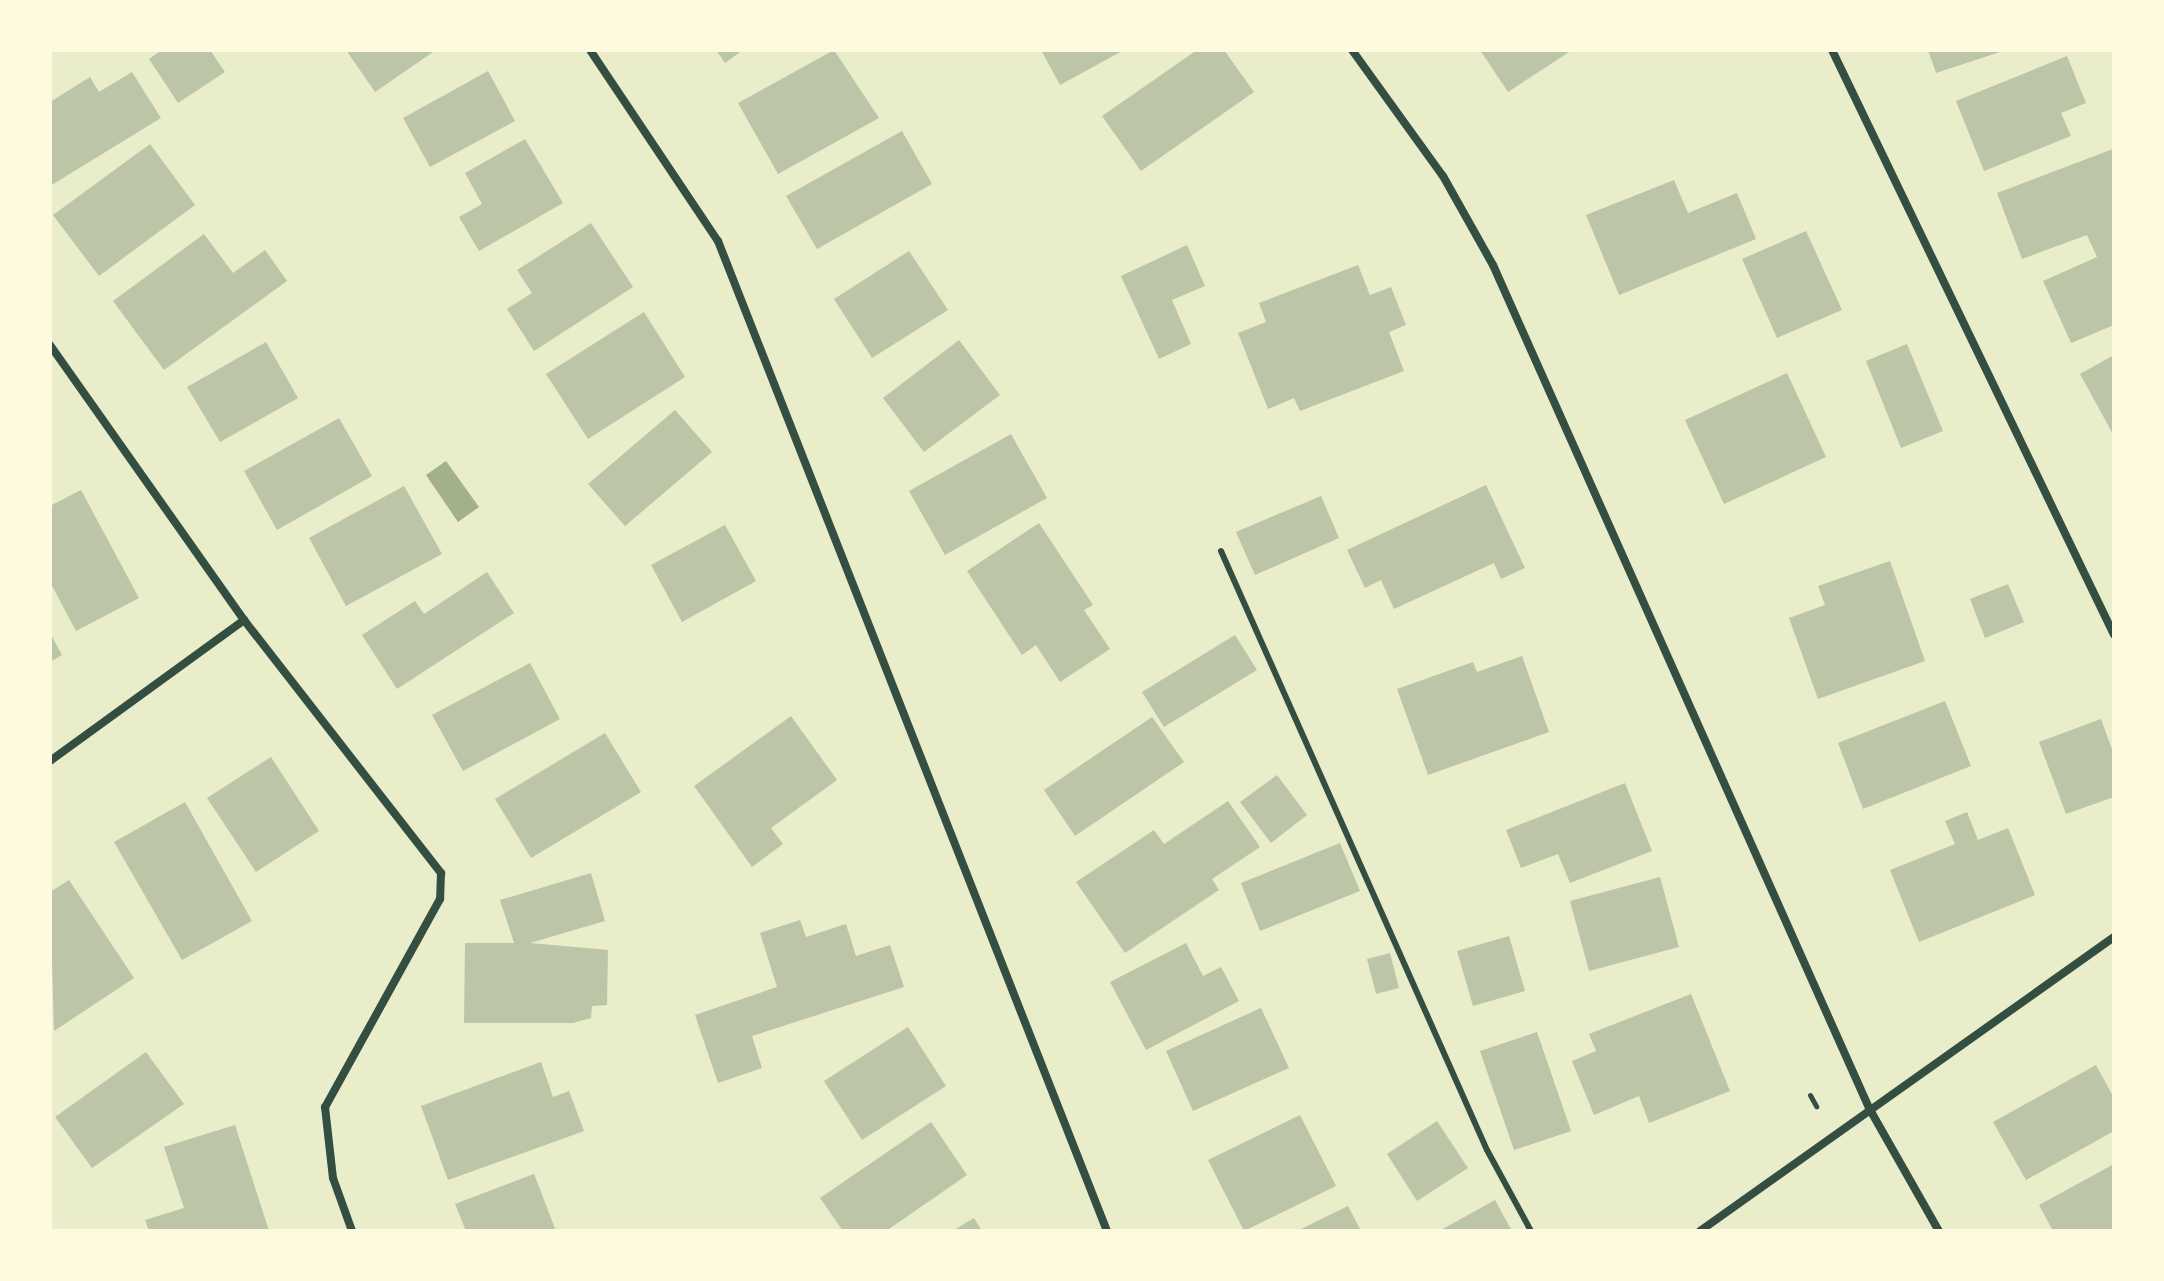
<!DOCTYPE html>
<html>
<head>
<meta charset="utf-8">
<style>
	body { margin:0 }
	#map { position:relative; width:2164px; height:1281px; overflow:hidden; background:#e9edc9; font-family:"PT Sans",sans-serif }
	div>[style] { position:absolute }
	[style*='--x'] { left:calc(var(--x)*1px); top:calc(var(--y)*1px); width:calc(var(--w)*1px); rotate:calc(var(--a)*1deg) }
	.water>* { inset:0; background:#a3b18a }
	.building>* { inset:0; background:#bcc5a7 }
	.path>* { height:5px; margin:-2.5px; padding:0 2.5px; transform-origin:2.5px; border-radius:2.5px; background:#344e41 }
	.service>* { height:6px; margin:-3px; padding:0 3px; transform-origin:3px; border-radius:3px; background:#344e41 }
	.minor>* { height:8px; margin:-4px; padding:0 4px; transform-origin:4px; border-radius:4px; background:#344e41 }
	span { translate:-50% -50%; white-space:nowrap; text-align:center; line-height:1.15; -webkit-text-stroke:7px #fefae0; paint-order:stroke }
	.frame { position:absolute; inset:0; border:52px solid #fefae0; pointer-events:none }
</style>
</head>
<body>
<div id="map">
	<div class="water">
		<div style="clip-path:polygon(446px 461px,479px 507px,458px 522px,426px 475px)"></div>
	</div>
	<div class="building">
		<div style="clip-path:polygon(162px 50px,210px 50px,225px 72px,178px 103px,149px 59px)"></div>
		<div style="clip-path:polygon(346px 50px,436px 50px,375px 92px)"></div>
		<div style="clip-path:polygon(716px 50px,743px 50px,725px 63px)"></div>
		<div style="clip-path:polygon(834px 50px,879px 118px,778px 174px,738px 103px)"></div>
		<div style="clip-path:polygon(1041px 50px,1124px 50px,1060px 85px)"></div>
		<div style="clip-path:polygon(1197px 50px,1224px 50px,1254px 92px,1141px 171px,1102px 116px)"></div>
		<div style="clip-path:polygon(1480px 50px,1572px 50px,1508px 92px)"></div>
		<div style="clip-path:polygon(1928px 50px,2003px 50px,2003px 51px,1936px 73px)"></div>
		<div style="clip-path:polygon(2067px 56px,2086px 103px,2061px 113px,2071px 136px,1984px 171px,1956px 101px)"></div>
		<div style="clip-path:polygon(488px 71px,515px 121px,430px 167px,403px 118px)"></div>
		<div style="clip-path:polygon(132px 72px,161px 118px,50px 186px,50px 102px,90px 77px,99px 92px)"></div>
		<div style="clip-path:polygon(902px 131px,932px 184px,817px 249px,786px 196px)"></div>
		<div style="clip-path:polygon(525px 139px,563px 203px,479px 251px,459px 217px,482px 204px,465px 173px)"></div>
		<div style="clip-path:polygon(150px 144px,195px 205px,99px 276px,53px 215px)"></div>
		<div style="clip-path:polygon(2113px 149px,2114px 325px,2071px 343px,2043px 281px,2097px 257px,2087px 235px,2022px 259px,1997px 193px)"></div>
		<div style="clip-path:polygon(1674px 180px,1688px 213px,1737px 193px,1756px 239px,1619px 295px,1586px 215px)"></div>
		<div style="clip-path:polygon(591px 223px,633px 287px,534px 351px,507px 309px,532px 293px,517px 270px)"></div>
		<div style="clip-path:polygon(1806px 231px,1842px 310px,1777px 338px,1742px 259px)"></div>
		<div style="clip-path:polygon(204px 234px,233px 273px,265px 250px,287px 281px,164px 370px,113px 301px)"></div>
		<div style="clip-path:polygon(1187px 245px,1205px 286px,1172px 300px,1191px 344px,1159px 359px,1121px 276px)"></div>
		<div style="clip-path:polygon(909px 251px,948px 310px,872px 358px,834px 299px)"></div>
		<div style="clip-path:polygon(1358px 265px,1370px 295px,1391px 287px,1406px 325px,1389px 332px,1404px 371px,1300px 411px,1294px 398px,1268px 409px,1238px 333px,1266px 322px,1259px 303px)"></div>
		<div style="clip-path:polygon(644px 312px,685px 377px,588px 439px,546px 374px)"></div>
		<div style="clip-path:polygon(959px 340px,1000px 395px,924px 452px,883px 398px)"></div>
		<div style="clip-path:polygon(266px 342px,298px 398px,220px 442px,187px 387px)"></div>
		<div style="clip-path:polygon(1907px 344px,1943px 431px,1901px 448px,1866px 361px)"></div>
		<div style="clip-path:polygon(2114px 355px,2114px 436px,2080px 374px)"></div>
		<div style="clip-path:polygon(1787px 373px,1826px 457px,1724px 504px,1685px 420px)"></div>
		<div style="clip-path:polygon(675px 410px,712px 452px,625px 526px,588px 484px)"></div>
		<div style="clip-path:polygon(339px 418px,372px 476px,277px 530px,244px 471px)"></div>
		<div style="clip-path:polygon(1011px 434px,1047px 498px,945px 555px,909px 491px)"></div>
		<div style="clip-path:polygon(1486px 485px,1525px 568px,1501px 579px,1494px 563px,1394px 609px,1381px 580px,1365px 588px,1347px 550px)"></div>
		<div style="clip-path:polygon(404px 486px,442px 554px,346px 606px,309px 538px)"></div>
		<div style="clip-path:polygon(81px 490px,139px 598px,76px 631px,50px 582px,50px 506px)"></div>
		<div style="clip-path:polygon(1321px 496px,1339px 538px,1255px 575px,1236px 532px)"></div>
		<div style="clip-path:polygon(1039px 523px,1093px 605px,1084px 610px,1110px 649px,1060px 682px,1036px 645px,1022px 655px,967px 571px)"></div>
		<div style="clip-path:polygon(725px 525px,756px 581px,682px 622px,651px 565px)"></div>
		<div style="clip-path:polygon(1890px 561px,1925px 661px,1818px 699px,1789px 618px,1825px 605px,1818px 586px)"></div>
		<div style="clip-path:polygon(487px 572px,514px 613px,397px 689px,362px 635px,415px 601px,424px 614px)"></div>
		<div style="clip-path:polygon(2008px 584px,2024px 622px,1985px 638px,1970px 599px)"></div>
		<div style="clip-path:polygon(50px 633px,62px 655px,50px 662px)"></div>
		<div style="clip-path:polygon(1235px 635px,1257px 670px,1164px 727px,1142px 692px)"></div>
		<div style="clip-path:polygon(1522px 656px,1549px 732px,1428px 775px,1397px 689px,1473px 662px,1477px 672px)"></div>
		<div style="clip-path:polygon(530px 663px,560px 719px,463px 771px,432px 715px)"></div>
		<div style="clip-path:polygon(1945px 701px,1971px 766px,1863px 809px,1838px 743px)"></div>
		<div style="clip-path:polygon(791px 716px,837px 780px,771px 828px,783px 844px,752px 867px,694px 786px)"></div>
		<div style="clip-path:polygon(1152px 717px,1184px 762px,1075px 836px,1044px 790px)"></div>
		<div style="clip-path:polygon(2101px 719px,2114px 755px,2114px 797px,2066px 814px,2039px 742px)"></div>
		<div style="clip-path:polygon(605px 733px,641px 792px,531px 858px,495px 799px)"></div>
		<div style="clip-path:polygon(271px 757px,319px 831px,256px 872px,207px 798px)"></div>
		<div style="clip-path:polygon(1277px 775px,1307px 815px,1271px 843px,1240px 802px)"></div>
		<div style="clip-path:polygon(1625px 783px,1652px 851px,1570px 883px,1558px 854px,1521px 868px,1506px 830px)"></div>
		<div style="clip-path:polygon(1228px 801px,1260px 847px,1212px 879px,1219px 890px,1125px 953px,1076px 882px,1154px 830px,1164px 844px)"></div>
		<div style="clip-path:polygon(185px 802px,252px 921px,182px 960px,114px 842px)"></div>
		<div style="clip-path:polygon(1967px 812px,1978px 840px,2008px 828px,2035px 895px,1919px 942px,1890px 870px,1955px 844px,1945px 821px)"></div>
		<div style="clip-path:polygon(1340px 843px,1360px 891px,1260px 931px,1241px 883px)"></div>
		<div style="clip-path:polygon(591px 873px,605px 921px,530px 943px,608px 950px,607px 1005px,592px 1006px,591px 1018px,573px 1023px,464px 1023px,465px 943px,514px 943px,500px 900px)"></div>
		<div style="clip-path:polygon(1660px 877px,1679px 947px,1589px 971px,1570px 901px)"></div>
		<div style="clip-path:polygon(69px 880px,134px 978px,54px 1031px,50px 892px)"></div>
		<div style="clip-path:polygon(800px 920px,806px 937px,846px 924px,856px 956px,890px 945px,904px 987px,752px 1036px,762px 1068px,718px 1083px,695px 1015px,777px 987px,760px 933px)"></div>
		<div style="clip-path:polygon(1509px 936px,1525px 991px,1473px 1006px,1457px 951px)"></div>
		<div style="clip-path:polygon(1186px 943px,1203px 976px,1221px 967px,1239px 1001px,1146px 1050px,1110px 982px)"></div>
		<div style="clip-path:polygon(1390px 953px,1399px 988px,1376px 994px,1367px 959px)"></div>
		<div style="clip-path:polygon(1691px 994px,1730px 1091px,1649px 1123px,1639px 1096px,1594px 1115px,1572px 1061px,1596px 1051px,1589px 1034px)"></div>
		<div style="clip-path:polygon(1261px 1008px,1289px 1068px,1193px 1111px,1166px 1051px)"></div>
		<div style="clip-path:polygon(908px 1027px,946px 1086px,862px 1140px,824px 1081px)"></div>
		<div style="clip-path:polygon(1537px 1032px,1571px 1131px,1514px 1150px,1480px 1051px)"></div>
		<div style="clip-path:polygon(146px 1052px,184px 1104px,92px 1168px,55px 1117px)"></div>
		<div style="clip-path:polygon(541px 1062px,553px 1097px,569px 1091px,584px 1131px,448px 1180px,421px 1106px)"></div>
		<div style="clip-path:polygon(2096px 1065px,2114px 1098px,2114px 1131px,2026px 1180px,1993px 1122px)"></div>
		<div style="clip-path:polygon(1300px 1115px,1336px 1186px,1244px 1231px,1208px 1160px)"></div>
		<div style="clip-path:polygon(1437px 1121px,1468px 1168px,1417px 1201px,1387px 1154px)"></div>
		<div style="clip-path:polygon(931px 1122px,967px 1175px,886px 1231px,843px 1231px,820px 1198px)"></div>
		<div style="clip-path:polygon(235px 1125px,269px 1231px,149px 1231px,145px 1220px,184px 1208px,164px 1147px)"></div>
		<div style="clip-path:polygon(2114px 1164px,2114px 1231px,2053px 1231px,2039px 1205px)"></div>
		<div style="clip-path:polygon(534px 1174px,556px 1231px,466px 1231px,455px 1204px)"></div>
		<div style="clip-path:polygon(1495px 1200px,1512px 1231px,1439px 1231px)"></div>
		<div style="clip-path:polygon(1348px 1206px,1361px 1231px,1297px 1231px)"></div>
		<div style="clip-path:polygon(974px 1218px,982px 1231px,952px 1231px)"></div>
	</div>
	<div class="path">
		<div style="--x:1810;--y:1095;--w:13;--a:61"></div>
	</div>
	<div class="service">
		<div style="--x:1221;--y:551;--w:655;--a:66.06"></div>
		<div style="--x:1487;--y:1150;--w:92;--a:61.5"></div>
	</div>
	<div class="minor">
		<div style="--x:590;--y:50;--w:230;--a:56.2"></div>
		<div style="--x:718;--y:241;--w:1064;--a:68.55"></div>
		<div style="--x:1352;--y:50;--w:155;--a:54.2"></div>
		<div style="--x:1443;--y:176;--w:102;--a:60.7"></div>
		<div style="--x:1493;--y:265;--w:923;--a:65.96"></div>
		<div style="--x:1869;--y:1108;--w:142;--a:60.4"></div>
		<div style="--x:1832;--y:50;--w:649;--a:64.26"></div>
		<div style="--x:50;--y:345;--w:337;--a:54.8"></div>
		<div style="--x:244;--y:620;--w:321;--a:52.1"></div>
		<div style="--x:441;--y:873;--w:26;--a:92"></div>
		<div style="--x:440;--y:899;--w:238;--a:118.9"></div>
		<div style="--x:325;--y:1107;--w:71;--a:83.6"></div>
		<div style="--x:333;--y:1178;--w:56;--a:70.3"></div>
		<div style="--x:50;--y:761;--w:240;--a:-36"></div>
		<div style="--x:1700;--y:1231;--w:508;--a:-35.38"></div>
	</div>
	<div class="frame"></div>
</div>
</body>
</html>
